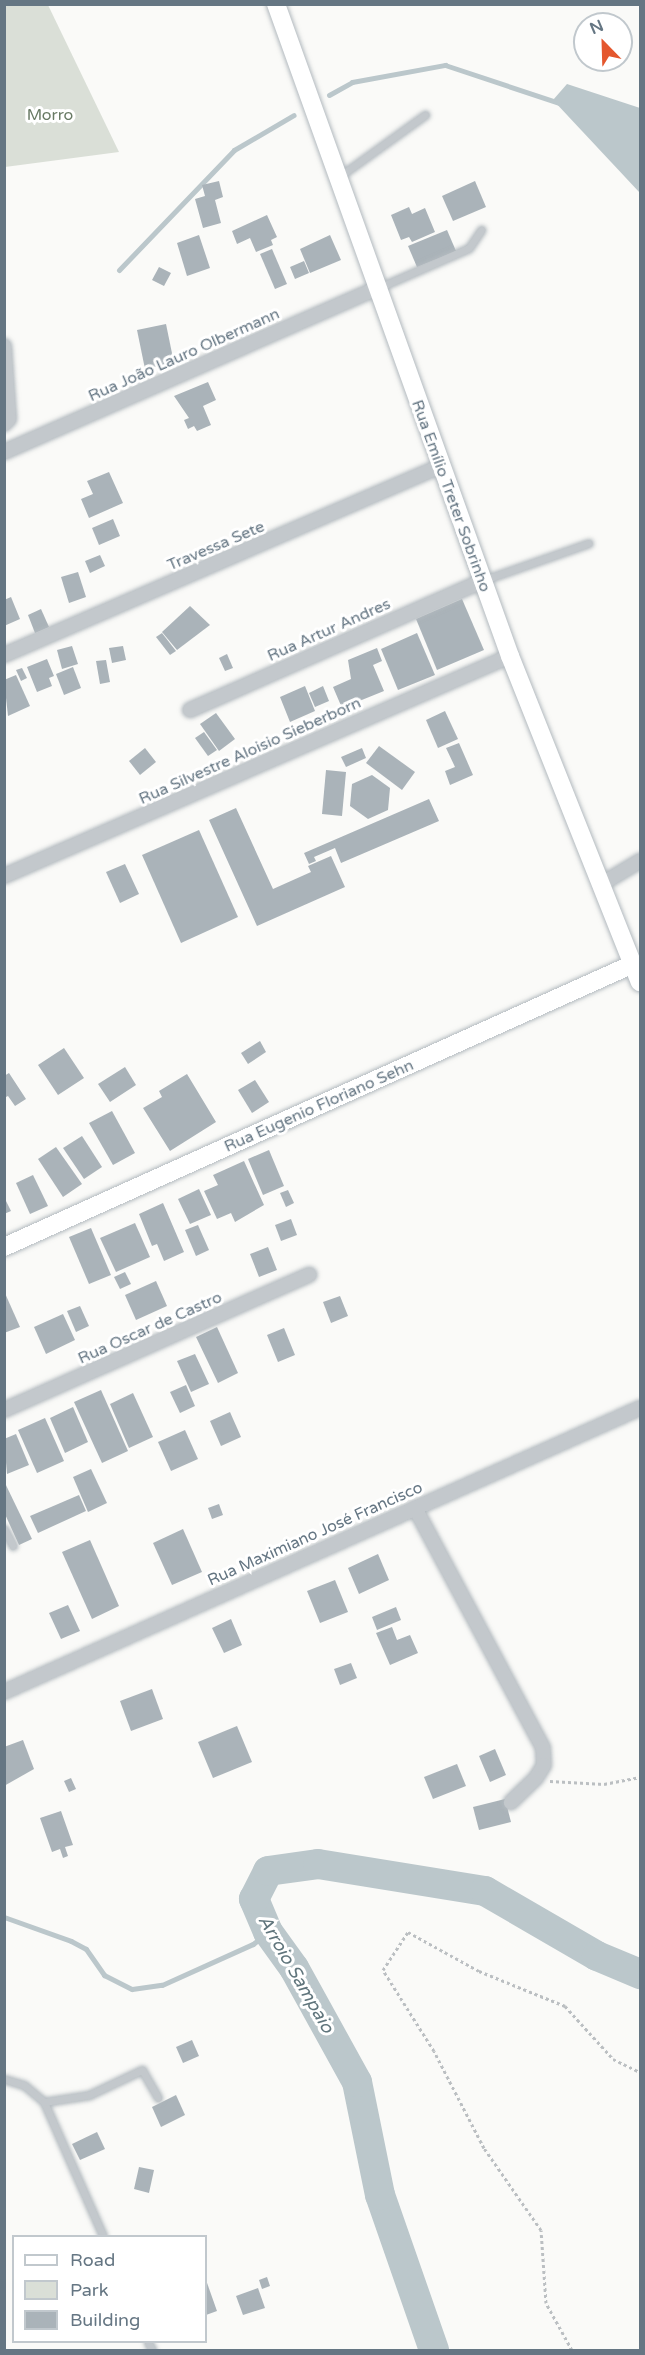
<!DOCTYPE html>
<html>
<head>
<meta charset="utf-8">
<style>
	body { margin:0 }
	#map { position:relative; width:645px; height:2355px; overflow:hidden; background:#fafaf8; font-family:"Varela Round",sans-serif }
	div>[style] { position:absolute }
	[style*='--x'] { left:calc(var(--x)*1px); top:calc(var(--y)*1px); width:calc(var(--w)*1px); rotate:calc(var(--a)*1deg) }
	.green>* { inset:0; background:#dadfd7 }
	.water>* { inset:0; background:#bbc7cb }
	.stream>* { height:5px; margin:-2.5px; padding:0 2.5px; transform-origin:2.5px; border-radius:2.5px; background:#bbc7cb }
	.river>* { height:30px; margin:-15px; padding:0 15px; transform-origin:15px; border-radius:15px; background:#bbc7cb }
	.building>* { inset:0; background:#aab3b9 }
	.path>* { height:3px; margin-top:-1.5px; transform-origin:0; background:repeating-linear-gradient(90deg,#bbbfc2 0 3px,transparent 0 6px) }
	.roads { filter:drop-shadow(0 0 2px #b3babf) drop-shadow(0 0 2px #b3babf) }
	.lane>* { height:7px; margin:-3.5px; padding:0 3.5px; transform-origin:3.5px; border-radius:3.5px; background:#c3c8cc }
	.street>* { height:14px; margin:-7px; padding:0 7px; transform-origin:7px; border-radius:7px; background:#c3c8cc }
	.secondary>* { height:18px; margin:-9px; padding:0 9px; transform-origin:9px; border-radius:9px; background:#fff }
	span { translate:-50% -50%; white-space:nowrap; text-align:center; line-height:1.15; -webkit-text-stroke:6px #fff; paint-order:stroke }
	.park-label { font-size:16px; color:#687a64 }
	.street-label { font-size:16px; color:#657683 }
	.water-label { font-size:18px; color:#60757c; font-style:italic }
	.frame { position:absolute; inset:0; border:6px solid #657683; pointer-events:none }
	.legend { position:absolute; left:12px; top:2235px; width:195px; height:108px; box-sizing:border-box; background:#fff; border:2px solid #c1c8cd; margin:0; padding:8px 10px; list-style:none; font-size:18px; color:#657683 }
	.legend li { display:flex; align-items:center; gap:12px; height:30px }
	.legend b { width:30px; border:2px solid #c1c8cd }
	.north { position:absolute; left:573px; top:12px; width:60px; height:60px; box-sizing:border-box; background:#fff; border:2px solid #c1c8cd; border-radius:50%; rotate:337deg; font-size:16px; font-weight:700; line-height:24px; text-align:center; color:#657683 }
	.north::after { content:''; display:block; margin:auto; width:21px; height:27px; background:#e4572e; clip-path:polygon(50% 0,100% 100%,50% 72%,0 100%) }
</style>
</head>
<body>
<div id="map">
	<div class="green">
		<div style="clip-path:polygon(4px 5px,48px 5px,119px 152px,5px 167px)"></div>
	</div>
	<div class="water">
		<div style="clip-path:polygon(567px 84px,640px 108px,640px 193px,553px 100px)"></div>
	</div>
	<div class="stream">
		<div style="--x:329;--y:95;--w:26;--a:-29"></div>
		<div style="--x:352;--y:82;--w:95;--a:-10.4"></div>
		<div style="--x:445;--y:65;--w:120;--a:18.4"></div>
		<div style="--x:119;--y:270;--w:166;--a:-46.2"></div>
		<div style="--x:234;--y:150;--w:69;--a:-30.3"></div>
		<div style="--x:4;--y:1917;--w:71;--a:19.7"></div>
		<div style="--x:71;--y:1941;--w:17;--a:28"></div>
		<div style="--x:86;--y:1949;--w:32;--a:55"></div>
		<div style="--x:104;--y:1975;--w:31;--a:27"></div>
		<div style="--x:132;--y:1989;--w:30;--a:-8"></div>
		<div style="--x:162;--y:1985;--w:100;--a:-24.3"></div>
		<div style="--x:253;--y:1944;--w:19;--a:-39"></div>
	</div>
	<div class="river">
		<div style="--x:434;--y:2350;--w:164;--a:-109.2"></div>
		<div style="--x:380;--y:2195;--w:115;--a:-101.5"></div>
		<div style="--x:357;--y:2082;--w:130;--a:-118.9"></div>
		<div style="--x:294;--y:1968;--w:44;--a:-125.8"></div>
		<div style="--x:268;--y:1932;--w:36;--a:-113"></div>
		<div style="--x:254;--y:1899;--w:31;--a:-63"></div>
		<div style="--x:268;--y:1871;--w:50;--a:-8"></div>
		<div style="--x:318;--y:1864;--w:169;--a:9.2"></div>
		<div style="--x:485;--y:1891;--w:129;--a:30.1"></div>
		<div style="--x:597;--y:1956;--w:47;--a:22.7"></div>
	</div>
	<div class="building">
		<div style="clip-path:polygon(219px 181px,223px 197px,215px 200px,221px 223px,203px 228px,195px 199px,205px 196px,202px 185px)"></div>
		<div style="clip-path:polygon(475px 181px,486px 207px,453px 221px,442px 196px)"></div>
		<div style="clip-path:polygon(409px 207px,412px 214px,425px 208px,435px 232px,412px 242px,409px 237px,401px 240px,391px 215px)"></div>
		<div style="clip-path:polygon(267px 215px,277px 237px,271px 240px,273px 245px,256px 252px,250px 238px,237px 244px,232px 231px)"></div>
		<div style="clip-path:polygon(447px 230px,456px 251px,417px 267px,408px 246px)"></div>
		<div style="clip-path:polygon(199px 235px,210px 268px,187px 276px,177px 243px)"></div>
		<div style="clip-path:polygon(330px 235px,341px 260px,310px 273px,300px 249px)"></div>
		<div style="clip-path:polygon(272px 249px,287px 284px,275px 289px,260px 254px)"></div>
		<div style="clip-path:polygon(304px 261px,309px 273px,295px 279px,290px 267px)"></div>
		<div style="clip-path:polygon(159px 267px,171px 273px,164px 286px,152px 280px)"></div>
		<div style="clip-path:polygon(166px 324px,174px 363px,145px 369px,137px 330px)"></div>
		<div style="clip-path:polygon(208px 382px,216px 400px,203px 406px,211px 425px,197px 431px,194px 426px,188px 429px,184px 420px,189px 418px,174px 396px)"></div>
		<div style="clip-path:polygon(109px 472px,123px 503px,89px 518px,81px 499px,93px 494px,87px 481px)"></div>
		<div style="clip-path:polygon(113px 519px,120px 536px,99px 545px,92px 528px)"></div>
		<div style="clip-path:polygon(100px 555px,105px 566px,90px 573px,85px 561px)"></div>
		<div style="clip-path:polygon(78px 572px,86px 597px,69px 603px,61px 577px)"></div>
		<div style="clip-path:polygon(11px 597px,20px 619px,4px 626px,4px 600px)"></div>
		<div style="clip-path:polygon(462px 599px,484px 650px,437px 670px,416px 619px)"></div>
		<div style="clip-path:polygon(190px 606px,210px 625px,177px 650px,162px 632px)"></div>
		<div style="clip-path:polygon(41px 609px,49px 627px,35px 633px,28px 615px)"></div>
		<div style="clip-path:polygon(162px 633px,176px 651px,170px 655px,156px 637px)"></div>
		<div style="clip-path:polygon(417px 633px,435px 675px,398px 690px,381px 649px)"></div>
		<div style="clip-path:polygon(72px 646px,78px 664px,62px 669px,57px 650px)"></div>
		<div style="clip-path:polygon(123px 646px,126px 660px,112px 663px,109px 648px)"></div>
		<div style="clip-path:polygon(377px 648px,382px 661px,373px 665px,384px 691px,342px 708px,333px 687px,351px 679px,348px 660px)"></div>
		<div style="clip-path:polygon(227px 654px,233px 668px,225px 671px,219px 658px)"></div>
		<div style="clip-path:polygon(47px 659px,54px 676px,49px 678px,52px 686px,37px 692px,27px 667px)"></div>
		<div style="clip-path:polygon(106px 660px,110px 682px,100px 684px,96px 661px)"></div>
		<div style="clip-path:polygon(73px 667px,81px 688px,64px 695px,56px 674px)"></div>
		<div style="clip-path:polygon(22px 668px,27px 678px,21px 681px,16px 670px)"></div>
		<div style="clip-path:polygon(16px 675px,30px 706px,8px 716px,4px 680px)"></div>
		<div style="clip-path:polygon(305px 686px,315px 711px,290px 722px,280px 697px)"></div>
		<div style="clip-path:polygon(323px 686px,329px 701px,315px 707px,309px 693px)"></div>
		<div style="clip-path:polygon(445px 711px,458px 739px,438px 748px,426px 720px)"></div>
		<div style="clip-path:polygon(216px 713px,235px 739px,219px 751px,200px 724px)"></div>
		<div style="clip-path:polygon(204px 732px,217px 750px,208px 756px,195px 738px)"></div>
		<div style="clip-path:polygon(459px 743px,473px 775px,450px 785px,445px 771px,455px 767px,446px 748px)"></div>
		<div style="clip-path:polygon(379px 746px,415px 772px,402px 790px,366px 763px)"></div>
		<div style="clip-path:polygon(145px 748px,156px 762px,140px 775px,129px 761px)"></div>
		<div style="clip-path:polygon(362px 748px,366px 758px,346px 767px,341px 757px)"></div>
		<div style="clip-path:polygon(326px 770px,346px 772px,342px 816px,322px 814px)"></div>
		<div style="clip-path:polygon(372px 775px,390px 788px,388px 810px,368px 819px,350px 806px,352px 784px)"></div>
		<div style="clip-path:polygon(429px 799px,439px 821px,341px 863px,335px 848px,314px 857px,316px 861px,309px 864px,304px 853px)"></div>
		<div style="clip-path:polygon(236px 808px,273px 889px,311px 872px,308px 866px,331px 856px,345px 887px,257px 926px,209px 820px)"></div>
		<div style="clip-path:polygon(199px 830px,238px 917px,181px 943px,142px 855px)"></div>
		<div style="clip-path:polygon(125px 864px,139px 894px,120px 903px,106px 872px)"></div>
		<div style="clip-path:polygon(260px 1041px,266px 1052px,248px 1064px,241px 1053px)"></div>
		<div style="clip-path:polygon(64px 1048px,84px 1078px,58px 1095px,38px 1065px)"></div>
		<div style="clip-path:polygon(125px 1067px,136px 1085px,110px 1102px,98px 1084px)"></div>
		<div style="clip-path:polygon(9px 1073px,26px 1099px,15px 1106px,8px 1096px,4px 1098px,4px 1076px)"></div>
		<div style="clip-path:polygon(187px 1074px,216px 1122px,170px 1151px,143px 1108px,162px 1097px,159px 1091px)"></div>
		<div style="clip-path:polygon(255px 1080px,269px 1102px,252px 1113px,238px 1090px)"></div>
		<div style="clip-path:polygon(112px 1111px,135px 1153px,113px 1165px,89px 1123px)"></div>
		<div style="clip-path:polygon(82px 1136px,102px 1167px,84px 1179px,63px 1148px)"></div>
		<div style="clip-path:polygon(56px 1147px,82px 1184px,63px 1197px,38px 1159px)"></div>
		<div style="clip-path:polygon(269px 1150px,284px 1186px,263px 1195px,248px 1159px)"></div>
		<div style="clip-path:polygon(244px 1161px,264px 1205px,235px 1222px,231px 1213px,217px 1219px,204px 1191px,218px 1185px,213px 1175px)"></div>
		<div style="clip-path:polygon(33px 1175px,48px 1206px,30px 1214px,16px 1183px)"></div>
		<div style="clip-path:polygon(199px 1189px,211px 1215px,190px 1224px,178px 1199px)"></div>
		<div style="clip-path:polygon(288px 1190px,294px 1203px,286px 1207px,280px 1193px)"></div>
		<div style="clip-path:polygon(4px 1197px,11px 1211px,4px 1214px)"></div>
		<div style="clip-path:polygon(163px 1203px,184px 1252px,164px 1261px,157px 1244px,152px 1246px,139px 1214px)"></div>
		<div style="clip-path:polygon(291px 1219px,297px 1235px,281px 1241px,275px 1225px)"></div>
		<div style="clip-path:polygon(135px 1223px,150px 1257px,116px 1272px,100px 1238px)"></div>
		<div style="clip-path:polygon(198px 1225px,209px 1250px,196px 1256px,185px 1230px)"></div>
		<div style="clip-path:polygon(91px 1228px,111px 1275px,89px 1284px,69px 1237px)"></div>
		<div style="clip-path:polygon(268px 1247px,277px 1270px,259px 1277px,250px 1254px)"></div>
		<div style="clip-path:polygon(125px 1272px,131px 1284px,120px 1289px,114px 1277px)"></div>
		<div style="clip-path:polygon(156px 1281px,167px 1306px,136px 1320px,125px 1295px)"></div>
		<div style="clip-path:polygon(4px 1291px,20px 1327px,4px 1333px)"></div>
		<div style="clip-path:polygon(340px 1296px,348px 1316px,331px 1323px,323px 1302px)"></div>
		<div style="clip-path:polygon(80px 1306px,89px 1326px,76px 1332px,67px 1311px)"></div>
		<div style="clip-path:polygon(63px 1314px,75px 1340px,46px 1354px,34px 1327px)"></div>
		<div style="clip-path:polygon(217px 1327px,238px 1373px,218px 1383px,196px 1337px)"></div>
		<div style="clip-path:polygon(284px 1328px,295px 1355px,278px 1362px,267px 1335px)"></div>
		<div style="clip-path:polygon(195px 1354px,209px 1384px,191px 1392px,177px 1361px)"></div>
		<div style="clip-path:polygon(186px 1385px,195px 1406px,180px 1413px,170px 1392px)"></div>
		<div style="clip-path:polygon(101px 1390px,128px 1451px,102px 1463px,74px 1402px)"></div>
		<div style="clip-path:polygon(133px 1393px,153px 1437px,129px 1448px,110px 1404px)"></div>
		<div style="clip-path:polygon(73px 1407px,88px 1442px,65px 1453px,50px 1418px)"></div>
		<div style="clip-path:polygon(230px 1412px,241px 1437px,221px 1446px,210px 1421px)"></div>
		<div style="clip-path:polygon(45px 1418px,64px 1461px,37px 1473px,18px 1430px)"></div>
		<div style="clip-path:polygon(185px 1430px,198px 1459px,171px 1471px,158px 1442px)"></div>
		<div style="clip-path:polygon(16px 1434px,29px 1465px,7px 1474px,4px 1439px)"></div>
		<div style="clip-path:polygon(91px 1469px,107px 1503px,88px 1512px,73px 1477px)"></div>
		<div style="clip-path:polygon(4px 1481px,32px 1539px,19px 1545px,4px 1512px)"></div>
		<div style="clip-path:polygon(79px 1495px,86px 1511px,38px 1533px,30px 1516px)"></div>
		<div style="clip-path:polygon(219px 1504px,223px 1515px,212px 1519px,208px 1508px)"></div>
		<div style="clip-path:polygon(183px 1529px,202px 1572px,172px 1585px,153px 1543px)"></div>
		<div style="clip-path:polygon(90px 1540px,119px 1606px,92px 1619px,62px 1552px)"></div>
		<div style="clip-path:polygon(378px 1554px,389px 1580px,359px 1594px,348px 1568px)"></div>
		<div style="clip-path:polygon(335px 1580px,348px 1612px,320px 1623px,307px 1591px)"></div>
		<div style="clip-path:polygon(68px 1605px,80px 1631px,61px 1639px,49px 1613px)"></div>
		<div style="clip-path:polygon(396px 1607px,401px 1620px,377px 1630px,372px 1617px)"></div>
		<div style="clip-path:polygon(231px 1619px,242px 1645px,224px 1653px,212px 1628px)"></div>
		<div style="clip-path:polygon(392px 1627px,397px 1640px,410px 1635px,418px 1653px,390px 1665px,376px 1633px)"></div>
		<div style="clip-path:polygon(351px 1663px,357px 1678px,340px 1685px,334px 1669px)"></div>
		<div style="clip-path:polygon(152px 1689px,163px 1719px,131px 1731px,120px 1701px)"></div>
		<div style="clip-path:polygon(237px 1726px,252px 1762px,213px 1778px,198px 1742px)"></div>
		<div style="clip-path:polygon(23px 1740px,34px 1769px,4px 1786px,4px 1747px)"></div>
		<div style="clip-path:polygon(495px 1749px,506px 1775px,490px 1782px,479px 1756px)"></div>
		<div style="clip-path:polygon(457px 1764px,466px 1786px,433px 1799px,424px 1777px)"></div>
		<div style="clip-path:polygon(71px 1778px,76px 1789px,69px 1792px,64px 1781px)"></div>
		<div style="clip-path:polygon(505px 1799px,511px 1822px,479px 1830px,473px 1807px)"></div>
		<div style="clip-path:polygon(61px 1811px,73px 1845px,65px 1847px,68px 1856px,63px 1858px,60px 1849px,52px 1852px,40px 1818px)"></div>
		<div style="clip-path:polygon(192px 2040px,199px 2056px,183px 2063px,176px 2047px)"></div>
		<div style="clip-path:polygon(176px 2095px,185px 2115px,161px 2127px,152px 2107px)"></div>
		<div style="clip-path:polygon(97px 2132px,105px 2149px,80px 2160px,72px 2144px)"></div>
		<div style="clip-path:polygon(139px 2167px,154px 2170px,149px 2193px,134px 2189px)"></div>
		<div style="clip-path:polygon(267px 2277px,270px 2286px,262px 2289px,259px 2280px)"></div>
		<div style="clip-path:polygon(206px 2280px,217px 2311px,206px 2315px)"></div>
		<div style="clip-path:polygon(258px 2288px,265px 2308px,243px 2315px,236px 2296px)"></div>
	</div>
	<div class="path">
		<div style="--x:550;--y:1781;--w:54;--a:3.2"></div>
		<div style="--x:604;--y:1784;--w:37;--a:-11"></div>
		<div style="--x:572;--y:2350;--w:54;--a:-119"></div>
		<div style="--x:546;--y:2303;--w:73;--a:-93.9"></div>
		<div style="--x:541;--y:2230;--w:100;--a:-124.8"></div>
		<div style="--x:484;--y:2148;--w:109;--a:-117.3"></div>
		<div style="--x:434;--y:2051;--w:96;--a:-122.2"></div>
		<div style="--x:383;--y:1970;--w:45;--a:-56.7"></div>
		<div style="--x:408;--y:1932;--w:81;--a:28.8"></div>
		<div style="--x:479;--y:1971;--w:93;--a:22.1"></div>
		<div style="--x:565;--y:2006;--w:72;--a:47.8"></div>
		<div style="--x:613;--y:2059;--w:30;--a:26"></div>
	</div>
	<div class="roads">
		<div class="lane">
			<div style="--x:340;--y:176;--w:105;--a:-35.7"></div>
			<div style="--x:378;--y:288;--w:99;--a:-23.7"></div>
			<div style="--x:469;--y:248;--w:22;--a:-56"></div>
			<div style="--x:484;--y:580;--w:111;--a:-19.4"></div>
			<div style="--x:4;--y:1529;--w:19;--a:62"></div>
			<div style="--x:4;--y:2079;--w:21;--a:17"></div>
			<div style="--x:24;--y:2085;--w:26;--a:40"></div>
			<div style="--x:44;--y:2102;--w:146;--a:66.2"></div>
			<div style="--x:44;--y:2102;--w:46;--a:-8.8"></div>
			<div style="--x:89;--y:2095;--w:59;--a:-25.3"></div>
			<div style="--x:142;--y:2070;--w:32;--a:60"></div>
			<div style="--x:148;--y:2342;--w:9;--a:63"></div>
		</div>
		<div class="street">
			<div style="--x:4;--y:346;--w:73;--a:86.1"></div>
			<div style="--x:9;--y:419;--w:7;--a:135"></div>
			<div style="--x:4;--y:452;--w:407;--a:-23.7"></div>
			<div style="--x:4;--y:655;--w:475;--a:-23.4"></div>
			<div style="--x:190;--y:710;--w:319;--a:-23.8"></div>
			<div style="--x:4;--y:876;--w:552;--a:-23.5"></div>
			<div style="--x:600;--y:885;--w:47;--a:-31"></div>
			<div style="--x:4;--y:1410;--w:334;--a:-23.9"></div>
			<div style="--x:415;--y:1508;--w:272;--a:61.9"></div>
			<div style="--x:543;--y:1748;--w:17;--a:87"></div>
			<div style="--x:544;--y:1765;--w:15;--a:122"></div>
			<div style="--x:536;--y:1778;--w:35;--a:136"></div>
			<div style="--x:4;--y:1692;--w:697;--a:-24.06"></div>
		</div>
		<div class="secondary">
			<div style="--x:276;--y:4;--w:693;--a:70.26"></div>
			<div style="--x:510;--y:656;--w:351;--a:68.3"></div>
			<div style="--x:4;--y:1247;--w:690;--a:-24.22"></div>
		</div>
	</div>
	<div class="park-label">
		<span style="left:50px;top:115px">Morro</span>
	</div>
	<div class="street-label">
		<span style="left:184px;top:355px;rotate:-24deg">Rua João Lauro Olbermann</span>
		<span style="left:451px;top:496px;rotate:70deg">Rua Emílio Treter Sobrinho</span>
		<span style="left:216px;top:546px;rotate:-23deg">Travessa Sete</span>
		<span style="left:329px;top:630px;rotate:-24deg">Rua Artur Andres</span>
		<span style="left:250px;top:751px;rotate:-24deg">Rua Silvestre Aloisio Sieberborn</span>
		<span style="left:319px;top:1106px;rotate:-24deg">Rua Eugenio Floriano Sehn</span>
		<span style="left:150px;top:1328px;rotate:-24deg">Rua Oscar de Castro</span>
		<span style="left:315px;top:1534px;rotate:-24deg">Rua Maximiano José Francisco</span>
	</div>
	<div class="water-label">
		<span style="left:296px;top:1974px;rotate:60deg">Arroio Sampaio</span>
	</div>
	<div class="frame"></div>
	<ul class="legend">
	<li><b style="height:8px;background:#fff"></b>Road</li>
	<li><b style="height:16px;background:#dadfd7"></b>Park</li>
	<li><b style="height:16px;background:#aab3b9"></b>Building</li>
	</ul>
	<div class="north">N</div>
</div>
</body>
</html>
